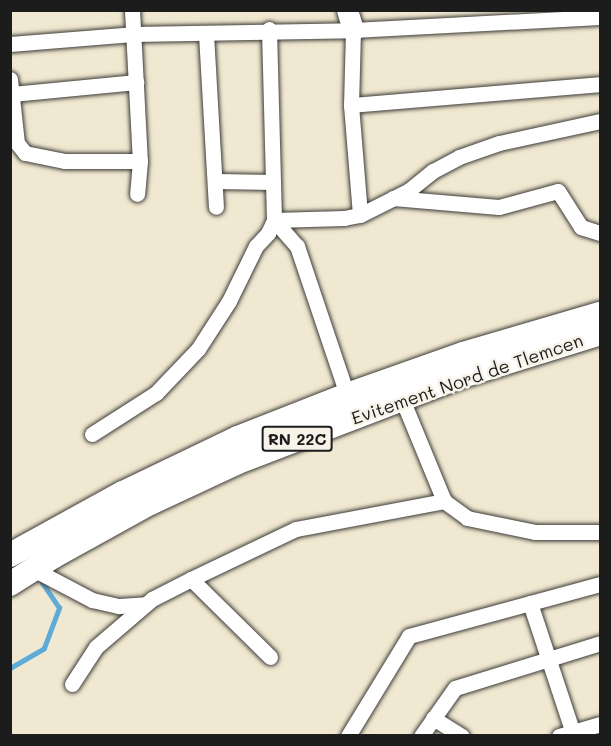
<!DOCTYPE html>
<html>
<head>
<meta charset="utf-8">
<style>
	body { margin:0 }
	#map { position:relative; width:611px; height:746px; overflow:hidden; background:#f1e8d1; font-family:Mali,sans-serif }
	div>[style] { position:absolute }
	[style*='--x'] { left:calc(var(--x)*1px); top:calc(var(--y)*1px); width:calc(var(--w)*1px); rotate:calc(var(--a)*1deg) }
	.stream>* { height:4.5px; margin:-2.25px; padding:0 2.25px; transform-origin:2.25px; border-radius:2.25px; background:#5eabd7 }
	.roads { filter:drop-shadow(0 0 2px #3c3b37) drop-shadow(0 0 2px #3c3b37) }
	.minor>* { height:15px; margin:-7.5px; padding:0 7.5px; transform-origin:7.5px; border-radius:7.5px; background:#fff }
	.secondary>* { height:21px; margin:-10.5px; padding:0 10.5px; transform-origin:10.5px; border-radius:10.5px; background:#fff }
	.trunk>* { height:24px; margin:-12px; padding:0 12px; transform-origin:12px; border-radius:12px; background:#fff }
	span { translate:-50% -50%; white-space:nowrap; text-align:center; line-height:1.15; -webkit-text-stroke:5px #f7f3e8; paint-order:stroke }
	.shield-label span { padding:2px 4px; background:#f7f3e8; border:2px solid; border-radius:4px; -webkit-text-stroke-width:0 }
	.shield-label { font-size:16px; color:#1c1c1c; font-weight:700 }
	.street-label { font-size:18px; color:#1c1c1c }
	.frame { position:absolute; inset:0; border:12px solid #1c1c1c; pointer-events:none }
</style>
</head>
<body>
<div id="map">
	<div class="stream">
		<div style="--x:10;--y:668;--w:39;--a:-30"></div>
		<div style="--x:44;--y:648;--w:43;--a:-69.4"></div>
		<div style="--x:59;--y:608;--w:30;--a:-124"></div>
	</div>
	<div class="roads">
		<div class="minor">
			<div style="--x:132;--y:10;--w:151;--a:87"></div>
			<div style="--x:140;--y:161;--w:33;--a:95"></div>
			<div style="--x:353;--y:30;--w:75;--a:91.5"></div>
			<div style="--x:351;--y:105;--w:110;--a:85.3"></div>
			<div style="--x:206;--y:34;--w:173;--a:86.7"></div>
			<div style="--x:10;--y:44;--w:123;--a:-4.6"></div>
			<div style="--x:133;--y:34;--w:220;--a:-1"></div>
			<div style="--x:353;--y:30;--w:247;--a:-3"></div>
			<div style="--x:10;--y:79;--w:64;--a:83.8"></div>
			<div style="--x:17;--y:143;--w:13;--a:51"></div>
			<div style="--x:25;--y:153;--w:41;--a:11.3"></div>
			<div style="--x:65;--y:161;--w:75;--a:0"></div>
			<div style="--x:12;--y:94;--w:125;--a:-5.5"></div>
			<div style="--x:351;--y:105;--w:250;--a:-4.8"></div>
			<div style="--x:217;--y:181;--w:56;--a:1"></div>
			<div style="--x:393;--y:198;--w:106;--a:4.9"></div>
			<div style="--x:499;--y:207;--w:61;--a:-15.2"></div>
			<div style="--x:558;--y:191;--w:43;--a:57.4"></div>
			<div style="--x:581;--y:227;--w:20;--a:18"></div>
			<div style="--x:274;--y:220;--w:70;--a:-1.6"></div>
			<div style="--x:344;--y:218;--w:16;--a:-11"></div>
			<div style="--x:360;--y:215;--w:54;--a:-26.6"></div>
			<div style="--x:408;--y:191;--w:32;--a:-39"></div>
			<div style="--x:433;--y:171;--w:30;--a:-28"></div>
			<div style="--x:459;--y:157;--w:42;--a:-19.3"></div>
			<div style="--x:499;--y:143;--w:103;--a:-12.3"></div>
			<div style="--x:274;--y:220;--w:35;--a:49"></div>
			<div style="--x:297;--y:246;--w:157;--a:71.4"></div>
			<div style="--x:402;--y:399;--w:110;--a:67.6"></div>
			<div style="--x:444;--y:501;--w:29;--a:36"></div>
			<div style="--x:467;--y:518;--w:69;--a:11.6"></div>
			<div style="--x:535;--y:532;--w:65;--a:0"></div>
			<div style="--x:92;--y:434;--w:76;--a:-32.6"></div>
			<div style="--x:156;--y:393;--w:61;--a:-46.3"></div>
			<div style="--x:198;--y:349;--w:57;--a:-57.1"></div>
			<div style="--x:229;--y:301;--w:61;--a:-63.9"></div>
			<div style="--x:256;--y:246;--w:18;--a:-47"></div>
			<div style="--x:268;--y:233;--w:14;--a:-65"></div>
			<div style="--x:274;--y:220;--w:191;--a:-91.5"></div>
			<div style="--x:33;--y:569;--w:67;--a:27.7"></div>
			<div style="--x:92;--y:600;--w:28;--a:13"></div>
			<div style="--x:119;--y:606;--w:27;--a:-4"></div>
			<div style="--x:191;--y:579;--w:111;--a:44.6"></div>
			<div style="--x:530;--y:603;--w:140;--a:71.7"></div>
			<div style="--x:72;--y:684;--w:44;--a:-57"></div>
			<div style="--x:96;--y:647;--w:74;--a:-40.6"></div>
			<div style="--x:152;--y:599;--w:44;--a:-27.1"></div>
			<div style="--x:191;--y:579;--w:116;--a:-25.5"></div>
			<div style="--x:296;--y:529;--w:151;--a:-10.7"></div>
			<div style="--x:433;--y:718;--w:34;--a:32"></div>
			<div style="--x:348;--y:736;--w:117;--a:-58.6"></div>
			<div style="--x:409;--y:636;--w:198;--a:-15.2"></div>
			<div style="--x:421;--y:736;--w:59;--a:-54.7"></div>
			<div style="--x:455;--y:688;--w:152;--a:-17.2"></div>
			<div style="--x:559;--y:736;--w:43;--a:-16.3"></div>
		</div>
		<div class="secondary">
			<div style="--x:347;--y:10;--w:21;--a:73"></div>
		</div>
		<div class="trunk">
			<div style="--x:10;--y:555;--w:129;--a:-28.8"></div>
			<div style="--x:123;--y:493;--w:127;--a:-25.6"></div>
			<div style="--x:238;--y:438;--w:117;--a:-21.5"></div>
			<div style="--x:347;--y:395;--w:123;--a:-19.5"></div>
			<div style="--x:463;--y:354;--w:143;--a:-16.3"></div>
			<div style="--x:10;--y:584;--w:52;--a:-32.5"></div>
			<div style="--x:54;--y:556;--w:110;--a:-28.9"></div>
			<div style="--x:150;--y:503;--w:97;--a:-25"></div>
			<div style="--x:238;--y:462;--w:237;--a:-21"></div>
			<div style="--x:459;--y:377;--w:148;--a:-17.3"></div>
		</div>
	</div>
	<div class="shield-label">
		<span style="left:297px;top:439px">RN 22C</span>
	</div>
	<div class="street-label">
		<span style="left:467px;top:379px;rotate:-19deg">Evitement Nord de Tlemcen</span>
	</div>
	<div class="frame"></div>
</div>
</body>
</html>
